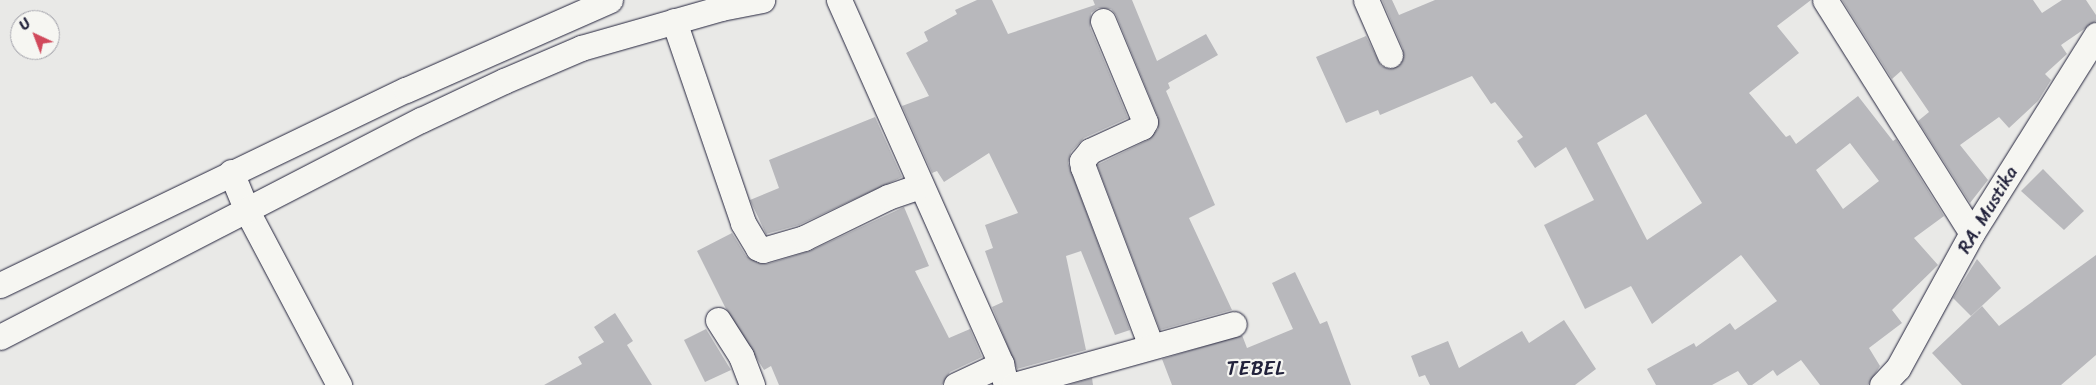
<!DOCTYPE html>
<html>
<head>
<meta charset="utf-8">
<style>
	body { margin:0 }
	#map { position:relative; width:2096px; height:385px; overflow:hidden; background:#e9e9e7; font-family:Sriracha,sans-serif }
	div>[style] { position:absolute }
	[style*='--x'] { left:calc(var(--x)*1px); top:calc(var(--y)*1px); width:calc(var(--w)*1px); rotate:calc(var(--a)*1deg) }
	.building>* { inset:0; background:#b8b8bc }
	.roads { filter:drop-shadow(0 0 1px #22223b) drop-shadow(0 0 1px #22223b) }
	.minor>* { height:25px; margin:-12.5px; padding:0 12.5px; transform-origin:12.5px; border-radius:12.5px; background:#f6f6f2 }
	span { translate:-50% -50%; white-space:nowrap; text-align:center; line-height:1.15; -webkit-text-stroke:4.5px #f6f6f2; paint-order:stroke }
	.street-label { font-size:18px; color:#22223b }
	.quarter-label { font-size:20px; color:#22223b; letter-spacing:1px }
	.north { position:absolute; left:10px; top:10px; width:50px; height:50px; box-sizing:border-box; background:#f6f6f2; border:1px solid #a1a1a9; border-radius:50%; rotate:317deg; font-size:14px; font-weight:700; line-height:20px; text-align:center; color:#22223b }
	.north::after { content:''; display:block; margin:auto; width:18px; height:22px; background:#d1495b; clip-path:polygon(50% 0,100% 100%,50% 72%,0 100%) }
</style>
</head>
<body>
<div id="map">
	<div class="building">
		<div style="clip-path:polygon(977px 0,992px 0,1008px 34px,1095px 5px,1093px 0,1132px 0,1157px 61px,1206px 34px,1218px 55px,1168px 83px,1170px 88px,1166px 91px,1215px 205px,1189px 218px,1232px 310px,1160px 330px,1097px 165px,1148px 140px,1158px 129px,1158px 117px,1116px 15px,1111px 9px,1098px 8px,1091px 13px,1090px 27px,1128px 118px,1084px 138px,1071px 152px,1068px 163px,1130px 330px,1115px 335px,1081px 251px,1066px 256px,1086px 350px,1017px 369px,992px 307px,1003px 302px,985px 251px,993px 248px,985px 225px,1018px 213px,989px 153px,944px 182px,937px 171px,932px 173px,902px 106px,929px 96px,906px 53px,928px 41px,924px 32px,957px 14px,955px 10px)"></div>
		<div style="clip-path:polygon(evenodd,1382px 0,1392px 0,1399px 15px,1435px 0,1811px 0,1777px 26px,1799px 53px,1749px 93px,1786px 137px,1790px 135px,1796px 144px,1858px 96px,1893px 141px,1896px 139px,1944px 216px,1914px 238px,1938px 265px,1892px 310px,1902px 323px,1869px 348px,1880px 366px,1868px 385px,1820px 385px,1801px 360px,1777px 376px,1773px 370px,1752px 385px,1748px 385px,1738px 371px,1712px 385px,1656px 385px,1647px 369px,1694px 343px,1696px 347px,1730px 323px,1735px 330px,1777px 301px,1741px 255px,1652px 324px,1631px 286px,1585px 309px,1544px 225px,1594px 200px,1566px 147px,1535px 168px,1517px 141px,1523px 137px,1495px 102px,1491px 104px,1472px 76px,1380px 115px,1378px 110px,1346px 123px,1316px 57px,1366px 36px,1381px 66px,1389px 69px,1401px 64px,1403px 49px,1382px 0,1646px 114px,1702px 203px,1647px 240px,1597px 143px,1646px 114px,1382px 0,1850px 143px,1879px 181px,1843px 209px,1816px 170px,1850px 143px)"></div>
		<div style="clip-path:polygon(1842px 0,2033px 0,2042px 13px,2062px 0,2086px 0,2096px 15px,2096px 21px,2061px 45px,2067px 54px,2045px 74px,2051px 80px,2038px 101px,2009px 128px,1999px 117px,1960px 145px,1988px 180px,1970px 203px,1918px 121px,1929px 112px,1901px 71px,1892px 79px)"></div>
		<div style="clip-path:polygon(875px 117px,902px 177px,799px 225px,766px 234px,750px 200px,779px 188px,769px 160px)"></div>
		<div style="clip-path:polygon(2043px 169px,2084px 211px,2064px 230px,2021px 191px)"></div>
		<div style="clip-path:polygon(904px 207px,929px 266px,915px 271px,949px 338px,970px 329px,982px 357px,950px 372px,942px 385px,779px 385px,771px 366px,764px 370px,725px 307px,697px 251px,732px 233px,746px 256px,758px 263px,767px 264px,810px 251px)"></div>
		<div style="clip-path:polygon(2096px 255px,2096px 355px,2061px 385px,1962px 385px,1932px 353px,1982px 306px,1999px 326px)"></div>
		<div style="clip-path:polygon(1977px 259px,2001px 288px,1971px 316px,1953px 298px)"></div>
		<div style="clip-path:polygon(1295px 272px,1320px 324px,1327px 321px,1351px 385px,1172px 385px,1162px 359px,1242px 335px,1247px 348px,1293px 329px,1272px 283px)"></div>
		<div style="clip-path:polygon(615px 313px,633px 341px,627px 345px,652px 385px,544px 385px,582px 364px,578px 357px,604px 342px,594px 327px)"></div>
		<div style="clip-path:polygon(1564px 320px,1596px 369px,1575px 385px,1430px 385px,1425px 375px,1419px 377px,1411px 356px,1448px 341px,1459px 368px,1522px 331px,1529px 343px)"></div>
		<div style="clip-path:polygon(706px 329px,731px 370px,705px 382px,684px 340px)"></div>
		<div style="clip-path:polygon(1092px 378px,1093px 385px,1068px 385px)"></div>
	</div>
	<div class="roads">
		<div class="minor">
			<div style="--x:839;--y:0;--w:398;--a:66"></div>
			<div style="--x:1001;--y:364;--w:22;--a:77"></div>
			<div style="--x:1366;--y:0;--w:60;--a:66.4"></div>
			<div style="--x:1825;--y:0;--w:275;--a:57.8"></div>
			<div style="--x:674;--y:21;--w:213;--a:71.1"></div>
			<div style="--x:743;--y:223;--w:29;--a:59"></div>
			<div style="--x:758;--y:248;--w:5;--a:22"></div>
			<div style="--x:763;--y:250;--w:43;--a:-16.3"></div>
			<div style="--x:804;--y:238;--w:93;--a:-26"></div>
			<div style="--x:888;--y:197;--w:34;--a:-19"></div>
			<div style="--x:1103;--y:21;--w:109;--a:67.4"></div>
			<div style="--x:1145;--y:122;--w:6;--a:121"></div>
			<div style="--x:1142;--y:127;--w:57;--a:155.2"></div>
			<div style="--x:1090;--y:151;--w:13;--a:129"></div>
			<div style="--x:1082;--y:161;--w:6;--a:81"></div>
			<div style="--x:1083;--y:167;--w:191;--a:69.2"></div>
			<div style="--x:231;--y:172;--w:42;--a:67.7"></div>
			<div style="--x:247;--y:211;--w:197;--a:62.1"></div>
			<div style="--x:0;--y:285;--w:450;--a:-25.7"></div>
			<div style="--x:406;--y:90;--w:223;--a:-23.8"></div>
			<div style="--x:718;--y:320;--w:43;--a:57.4"></div>
			<div style="--x:741;--y:356;--w:31;--a:69"></div>
			<div style="--x:0;--y:337;--w:474;--a:-27.3"></div>
			<div style="--x:421;--y:120;--w:92;--a:-25.2"></div>
			<div style="--x:504;--y:81;--w:84;--a:-23.2"></div>
			<div style="--x:581;--y:48;--w:146;--a:-15.9"></div>
			<div style="--x:721;--y:8;--w:42;--a:-11"></div>
			<div style="--x:956;--y:385;--w:50;--a:-25"></div>
			<div style="--x:1014;--y:385;--w:228;--a:-15.5"></div>
			<div style="--x:1882;--y:385;--w:23;--a:-47"></div>
			<div style="--x:1898;--y:368;--w:154;--a:-61.3"></div>
			<div style="--x:1972;--y:233;--w:234;--a:-57.9"></div>
		</div>
	</div>
	<div class="street-label">
		<span style="left:1988px;top:210px;rotate:-59deg">RA. Mustika</span>
	</div>
	<div class="quarter-label">
		<span style="left:1256px;top:368px">TEBEL</span>
	</div>
	<div class="north">U</div>
</div>
</body>
</html>
